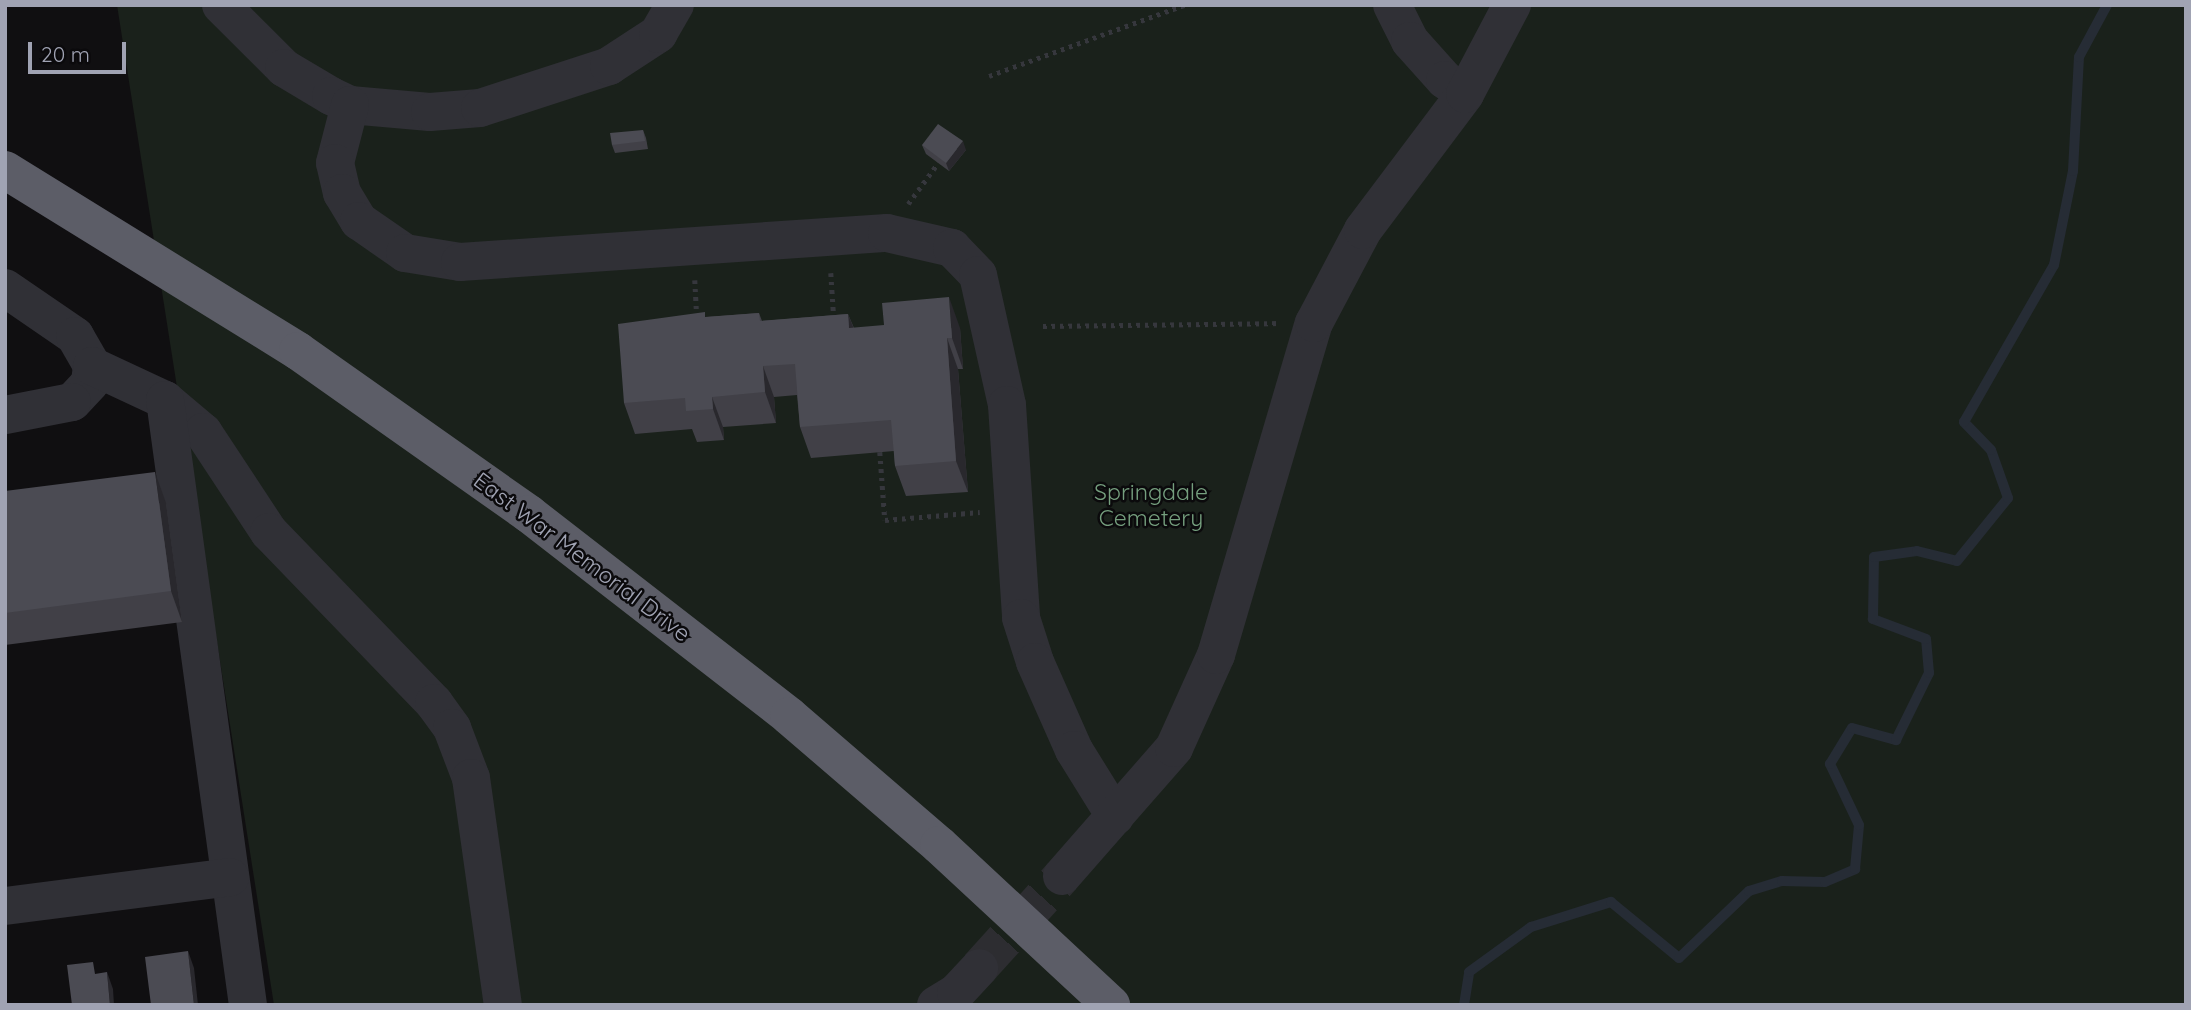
<!DOCTYPE html>
<html>
<head>
<meta charset="utf-8">
<style>
	body { margin:0 }
	#map { position:relative; width:2191px; height:1010px; overflow:hidden; background:#100f11; font-family:Quicksand,sans-serif }
	div>[style] { position:absolute }
	[style*='--x'] { left:calc(var(--x)*1px); top:calc(var(--y)*1px); width:calc(var(--w)*1px); rotate:calc(var(--a)*1deg) }
	.green>* { inset:0; background:#1a211b }
	.stream>* { height:10px; margin:-5px; padding:0 5px; transform-origin:5px; border-radius:5px; background:#262c35 }
	.minor-tunnel>* { height:38px; margin-top:-19px; transform-origin:0; background:repeating-linear-gradient(90deg,#2d2d31 0 38px,transparent 0 57px) }
	.path>* { height:4.5px; margin-top:-2.25px; transform-origin:0; background:repeating-linear-gradient(90deg,#36373d 0 3.5px,transparent 0 8.5px) }
	.minor>* { height:38px; margin:-19px; padding:0 19px; transform-origin:19px; border-radius:19px; background:#303036 }
	.highway>* { height:38px; margin:-19px; padding:0 19px; transform-origin:19px; border-radius:19px; background:#5c5d67 }
	.wall>* { inset:0; background:#414047 }
	.shaded-wall>* { inset:0; background:#29282d }
	.building>* { inset:0; background:#4b4b53 }
	span { translate:-50% -50%; white-space:nowrap; text-align:center; line-height:1.15; -webkit-text-stroke:5px #0b0a0c; paint-order:stroke }
	.park-label { font-size:23px; color:#759f7e }
	.street-label { font-size:23px; color:#a0a3b3 }
	.frame { position:absolute; inset:0; border:7px solid #a0a3b3; pointer-events:none }
	.scale { position:absolute; left:28px; top:42px; width:98px; height:32px; box-sizing:border-box; border:4px solid #a0a3b3; border-top:0; padding-left:9px; font-size:21px; line-height:24px; white-space:nowrap; color:#a0a3b3; -webkit-text-stroke:5px #0b0a0c; paint-order:stroke }
</style>
</head>
<body>
<div id="map">
	<div class="green">
		<div style="clip-path:polygon(117px 5px,2186px 5px,2186px 1005px,274px 1005px)"></div>
	</div>
	<div class="stream">
		<div style="--x:1464;--y:1005;--w:33;--a:-81"></div>
		<div style="--x:1469;--y:972;--w:77;--a:-36"></div>
		<div style="--x:1531;--y:927;--w:84;--a:-17.4"></div>
		<div style="--x:1611;--y:902;--w:88;--a:39.5"></div>
		<div style="--x:1679;--y:958;--w:97;--a:-43.7"></div>
		<div style="--x:1749;--y:891;--w:34;--a:-17"></div>
		<div style="--x:1782;--y:881;--w:43;--a:1.3"></div>
		<div style="--x:1825;--y:882;--w:33;--a:-23"></div>
		<div style="--x:1855;--y:869;--w:44;--a:-84.8"></div>
		<div style="--x:1859;--y:825;--w:68;--a:-115.4"></div>
		<div style="--x:1830;--y:764;--w:42;--a:-58.6"></div>
		<div style="--x:1852;--y:728;--w:46;--a:15.3"></div>
		<div style="--x:1896;--y:740;--w:75;--a:-63.8"></div>
		<div style="--x:1929;--y:673;--w:34;--a:-95"></div>
		<div style="--x:1926;--y:639;--w:57;--a:-159.3"></div>
		<div style="--x:1873;--y:619;--w:62;--a:-89.1"></div>
		<div style="--x:1874;--y:557;--w:43;--a:-7.9"></div>
		<div style="--x:1917;--y:551;--w:41;--a:14"></div>
		<div style="--x:1957;--y:561;--w:81;--a:-51"></div>
		<div style="--x:2008;--y:498;--w:51;--a:-109.5"></div>
		<div style="--x:1991;--y:450;--w:39;--a:-134"></div>
		<div style="--x:1964;--y:422;--w:181;--a:-60.2"></div>
		<div style="--x:2054;--y:265;--w:96;--a:-78.6"></div>
		<div style="--x:2073;--y:171;--w:114;--a:-87"></div>
		<div style="--x:2079;--y:57;--w:59;--a:-61.7"></div>
	</div>
	<div class="minor-tunnel">
		<div style="--x:979;--y:968;--w:124;--a:-47.9"></div>
	</div>
	<div class="path">
		<div style="--x:989;--y:76;--w:208;--a:-20"></div>
		<div style="--x:908;--y:204;--w:51;--a:-53.8"></div>
		<div style="--x:831;--y:273;--w:47;--a:86.3"></div>
		<div style="--x:695;--y:280;--w:36;--a:87"></div>
		<div style="--x:1043;--y:326;--w:236;--a:-0.7"></div>
		<div style="--x:880;--y:452;--w:68;--a:85.8"></div>
		<div style="--x:885;--y:520;--w:95;--a:-4.8"></div>
	</div>
	<div class="minor">
		<div style="--x:221;--y:5;--w:89;--a:45"></div>
		<div style="--x:284;--y:68;--w:55;--a:30.8"></div>
		<div style="--x:331;--y:96;--w:21;--a:25"></div>
		<div style="--x:350;--y:105;--w:80;--a:5"></div>
		<div style="--x:430;--y:112;--w:50;--a:-4.6"></div>
		<div style="--x:480;--y:108;--w:136;--a:-18"></div>
		<div style="--x:609;--y:66;--w:59;--a:-33.1"></div>
		<div style="--x:658;--y:34;--w:34;--a:-60"></div>
		<div style="--x:1392;--y:5;--w:40;--a:63.4"></div>
		<div style="--x:1410;--y:41;--w:52;--a:48.1"></div>
		<div style="--x:1445;--y:80;--w:24;--a:35"></div>
		<div style="--x:350;--y:105;--w:60;--a:104.5"></div>
		<div style="--x:335;--y:163;--w:31;--a:77"></div>
		<div style="--x:342;--y:193;--w:33;--a:59"></div>
		<div style="--x:359;--y:221;--w:56;--a:34.8"></div>
		<div style="--x:405;--y:253;--w:56;--a:9.3"></div>
		<div style="--x:460;--y:262;--w:428;--a:-3.9"></div>
		<div style="--x:887;--y:233;--w:67;--a:13"></div>
		<div style="--x:952;--y:248;--w:37;--a:46"></div>
		<div style="--x:978;--y:275;--w:133;--a:77.4"></div>
		<div style="--x:1007;--y:405;--w:213;--a:86.2"></div>
		<div style="--x:1021;--y:618;--w:46;--a:72.3"></div>
		<div style="--x:1035;--y:662;--w:96;--a:66.1"></div>
		<div style="--x:1074;--y:750;--w:78;--a:58.2"></div>
		<div style="--x:5;--y:288;--w:85;--a:34.4"></div>
		<div style="--x:75;--y:336;--w:34;--a:60"></div>
		<div style="--x:92;--y:366;--w:17;--a:97"></div>
		<div style="--x:90;--y:383;--w:26;--a:133"></div>
		<div style="--x:72;--y:402;--w:68;--a:169"></div>
		<div style="--x:92;--y:366;--w:81;--a:25"></div>
		<div style="--x:165;--y:400;--w:50;--a:40.1"></div>
		<div style="--x:203;--y:432;--w:120;--a:56.6"></div>
		<div style="--x:269;--y:532;--w:238;--a:46"></div>
		<div style="--x:434;--y:703;--w:31;--a:54"></div>
		<div style="--x:452;--y:728;--w:53;--a:69.2"></div>
		<div style="--x:471;--y:778;--w:229;--a:82"></div>
		<div style="--x:165;--y:400;--w:611;--a:82.19"></div>
		<div style="--x:1062;--y:876;--w:170;--a:-48.8"></div>
		<div style="--x:1174;--y:748;--w:102;--a:-65.7"></div>
		<div style="--x:1216;--y:655;--w:346;--a:-73.6"></div>
		<div style="--x:1314;--y:323;--w:105;--a:-62.2"></div>
		<div style="--x:1363;--y:230;--w:170;--a:-53.1"></div>
		<div style="--x:1465;--y:94;--w:101;--a:-62.2"></div>
		<div style="--x:5;--y:906;--w:227;--a:-7.3"></div>
		<div style="--x:936;--y:1005;--w:23;--a:-31"></div>
		<div style="--x:956;--y:993;--w:34;--a:-47"></div>
	</div>
	<div class="highway">
		<div style="--x:5;--y:170;--w:344;--a:31.7"></div>
		<div style="--x:298;--y:351;--w:283;--a:35.2"></div>
		<div style="--x:529;--y:514;--w:329;--a:37.8"></div>
		<div style="--x:789;--y:716;--w:198;--a:40.7"></div>
		<div style="--x:939;--y:845;--w:235;--a:42.9"></div>
	</div>
	<div class="wall">
		<div style="clip-path:polygon(643px 130px,646px 138px,648px 149px,615px 153px,612px 145px)"></div>
		<div style="clip-path:polygon(922px 145px,966px 150px,949px 171px,926px 154px)"></div>
		<div style="clip-path:polygon(759px 313px,762px 321px,848px 314px,854px 328px,960px 328px,963px 369px,958px 369px,968px 492px,906px 496px,895px 466px,894px 451px,811px 458px,800px 427px,797px 395px,774px 397px,776px 423px,723px 427px,724px 440px,697px 442px,692px 429px,635px 434px,624px 403px,707px 317px)"></div>
		<div style="clip-path:polygon(5px 491px,166px 503px,182px 622px,5px 645px)"></div>
	</div>
	<div class="shaded-wall">
		<div style="clip-path:polygon(963px 141px,966px 150px,949px 171px,946px 163px)"></div>
		<div style="clip-path:polygon(949px 297px,960px 328px,963px 369px,952px 338px)"></div>
		<div style="clip-path:polygon(848px 314px,860px 344px,849px 328px)"></div>
		<div style="clip-path:polygon(947px 338px,958px 369px,968px 492px,956px 461px)"></div>
		<div style="clip-path:polygon(763px 366px,774px 397px,776px 423px,765px 392px)"></div>
		<div style="clip-path:polygon(712px 397px,723px 427px,724px 440px,713px 409px)"></div>
		<div style="clip-path:polygon(155px 472px,166px 503px,182px 622px,171px 591px)"></div>
		<div style="clip-path:polygon(188px 951px,194px 968px,198px 1005px,194px 1005px)"></div>
		<div style="clip-path:polygon(107px 972px,113px 989px,114px 1005px,110px 1005px)"></div>
	</div>
	<div class="building">
		<div style="clip-path:polygon(938px 124px,963px 141px,946px 163px,922px 145px)"></div>
		<div style="clip-path:polygon(643px 130px,645px 141px,612px 145px,610px 133px)"></div>
		<div style="clip-path:polygon(949px 297px,952px 338px,947px 338px,956px 461px,895px 466px,891px 420px,800px 427px,795px 364px,763px 366px,765px 392px,712px 397px,713px 409px,686px 411px,685px 398px,624px 403px,618px 324px,705px 312px,705px 317px,759px 313px,760px 321px,848px 314px,849px 328px,884px 325px,882px 303px)"></div>
		<div style="clip-path:polygon(155px 472px,171px 591px,5px 613px,5px 491px)"></div>
		<div style="clip-path:polygon(188px 951px,194px 1005px,151px 1005px,145px 957px)"></div>
		<div style="clip-path:polygon(93px 962px,95px 974px,107px 972px,110px 1005px,72px 1005px,67px 965px)"></div>
	</div>
	<div class="park-label">
		<span style="left:1151px;top:505px">Springdale<br>Cemetery</span>
	</div>
	<div class="street-label">
		<span style="left:582px;top:557px;rotate:37deg">East War Memorial Drive</span>
	</div>
	<div class="frame"></div>
	<div class="scale">20 m</div>
</div>
</body>
</html>
